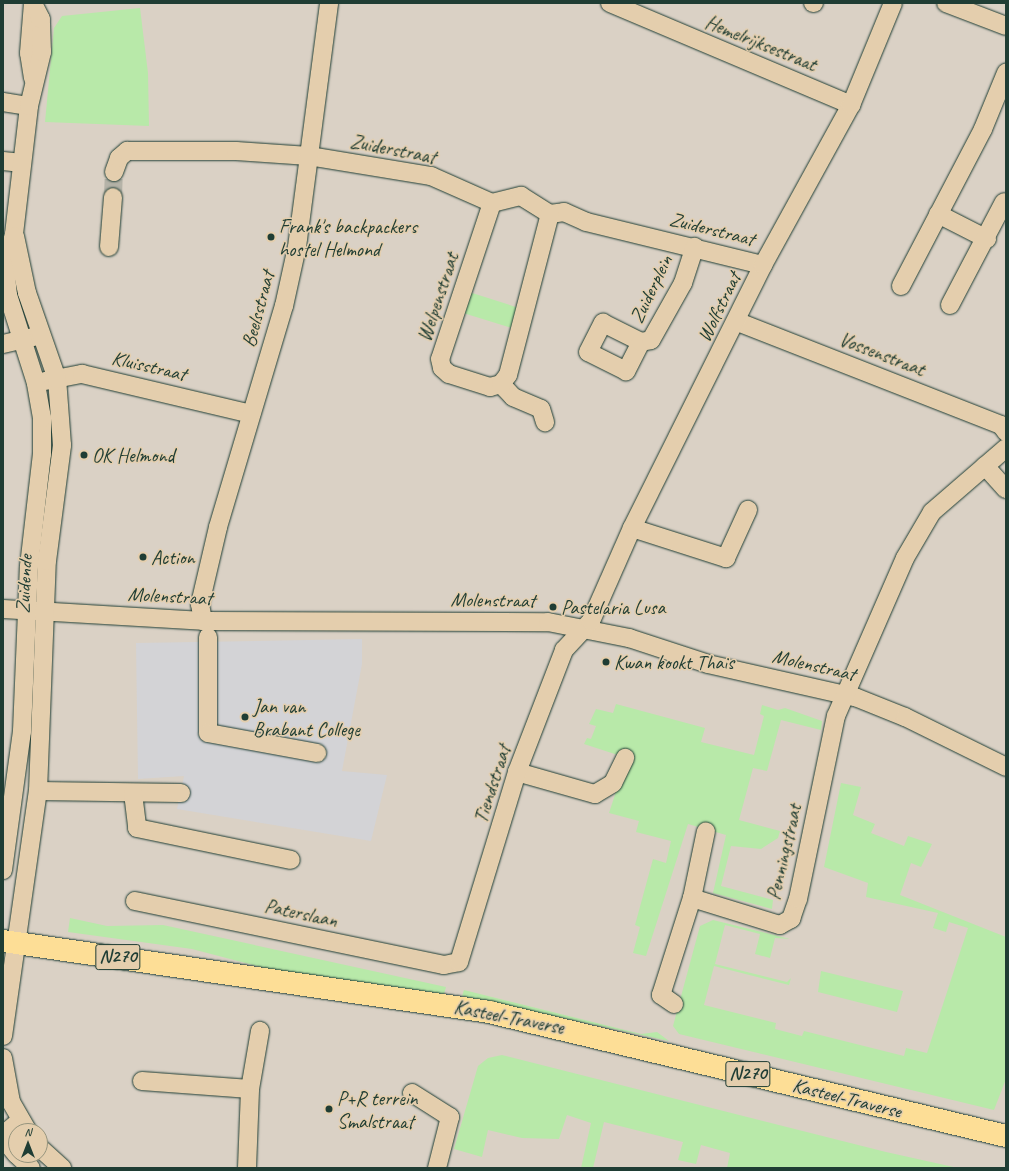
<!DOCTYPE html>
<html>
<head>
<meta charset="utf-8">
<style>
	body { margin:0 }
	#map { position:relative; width:1009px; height:1171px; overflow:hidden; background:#dad1c5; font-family:Caveat,sans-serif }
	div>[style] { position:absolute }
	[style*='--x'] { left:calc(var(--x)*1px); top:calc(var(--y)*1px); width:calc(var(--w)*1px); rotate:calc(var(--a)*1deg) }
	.built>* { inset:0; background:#d3d3d6 }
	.green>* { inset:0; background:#b8e9a9 }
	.minor-tunnel>* { height:18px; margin-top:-9px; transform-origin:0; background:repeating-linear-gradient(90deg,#b5b3a8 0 18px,transparent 0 27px) }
	.roads { filter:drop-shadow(0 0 1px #1f3d34) drop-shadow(0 0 1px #1f3d34) }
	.minor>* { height:18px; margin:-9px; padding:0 9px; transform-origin:9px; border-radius:9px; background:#e4cead }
	.major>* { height:22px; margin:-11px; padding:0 11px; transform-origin:11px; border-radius:11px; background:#fdde96 }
	.dots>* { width:11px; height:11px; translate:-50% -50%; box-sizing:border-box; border:2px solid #e4cead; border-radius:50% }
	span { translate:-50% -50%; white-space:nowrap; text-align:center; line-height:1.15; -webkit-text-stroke:3px #e4cead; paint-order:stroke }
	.shield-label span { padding:1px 3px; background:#e4cead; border:1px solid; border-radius:3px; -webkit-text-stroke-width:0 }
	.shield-label { font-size:19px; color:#1f3d34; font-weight:700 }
	.street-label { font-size:20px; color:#1f3d34 }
	.poi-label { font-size:20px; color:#1f3d34 }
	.left { translate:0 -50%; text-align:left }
	.frame { position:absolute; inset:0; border:4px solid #1f3d34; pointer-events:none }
	.north { position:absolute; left:8px; top:1123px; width:40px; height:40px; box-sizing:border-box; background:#e4cead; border:1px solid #95947d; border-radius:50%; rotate:0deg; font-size:11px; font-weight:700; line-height:16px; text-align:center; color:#1f3d34 }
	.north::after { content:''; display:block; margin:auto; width:14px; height:18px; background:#1f3d34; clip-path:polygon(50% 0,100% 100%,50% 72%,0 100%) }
</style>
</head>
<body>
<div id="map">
	<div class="built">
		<div style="clip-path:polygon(362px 639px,362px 664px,342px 771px,387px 775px,371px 841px,177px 809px,184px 776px,138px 779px,136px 643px)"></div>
	</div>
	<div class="green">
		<div style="clip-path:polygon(140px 8px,148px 73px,149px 126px,45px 122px,54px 28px,62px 16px)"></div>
		<div style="clip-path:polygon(466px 291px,519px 308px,512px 328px,460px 312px)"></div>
		<div style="clip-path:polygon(616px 704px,705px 728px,701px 742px,754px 755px,764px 716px,760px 714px,762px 705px,778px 710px,785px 708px,822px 721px,821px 730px,781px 720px,767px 771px,753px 768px,739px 820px,780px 831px,778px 838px,761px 849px,731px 846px,721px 886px,773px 900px,772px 909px,713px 893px,726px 835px,688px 824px,646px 956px,633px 953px,640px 927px,635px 925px,653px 859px,666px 863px,671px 841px,636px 832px,639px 821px,609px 813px,627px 758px,584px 744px,587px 738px,591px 739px,596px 726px,589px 724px,596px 709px,613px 713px)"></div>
		<div style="clip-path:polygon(841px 783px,861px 787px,853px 815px,875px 824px,871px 833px,904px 846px,908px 836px,932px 844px,921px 867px,911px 863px,900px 895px,1006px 937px,1006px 1079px,994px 1110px,679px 1034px,673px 1026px,700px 926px,713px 920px,790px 939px,775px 938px,770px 958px,755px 954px,760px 934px,725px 925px,715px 964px,787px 982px,791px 978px,789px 985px,714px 966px,704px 1005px,776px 1023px,775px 1029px,802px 1036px,804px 1031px,904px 1056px,906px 1048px,927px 1053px,968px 928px,949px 922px,946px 932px,933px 928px,938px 913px,866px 897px,868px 883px,824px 867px)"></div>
		<div style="clip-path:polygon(70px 918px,107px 926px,163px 925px,446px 987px,444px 994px,268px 969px,192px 949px,68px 932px)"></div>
		<div style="clip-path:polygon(821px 971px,903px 991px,897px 1012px,818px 992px)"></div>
		<div style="clip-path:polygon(464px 990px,641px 1034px,657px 1032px,669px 1041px,462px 996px)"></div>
		<div style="clip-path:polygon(502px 1055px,886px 1152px,958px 1168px,727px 1168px,730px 1153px,701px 1145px,696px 1164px,678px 1160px,683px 1142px,604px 1122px,593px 1168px,581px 1168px,591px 1123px,567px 1115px,559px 1139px,522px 1138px,488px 1130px,482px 1157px,454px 1149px,478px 1066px,488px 1058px)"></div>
	</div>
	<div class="minor-tunnel">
		<div style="--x:113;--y:197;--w:25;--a:-88"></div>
	</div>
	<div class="roads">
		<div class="minor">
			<div style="--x:610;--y:3;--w:262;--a:22.9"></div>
			<div style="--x:813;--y:3;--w:1;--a:0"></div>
			<div style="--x:946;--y:3;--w:64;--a:21"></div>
			<div style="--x:33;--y:78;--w:25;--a:-99"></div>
			<div style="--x:29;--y:53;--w:50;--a:-85.4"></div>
			<div style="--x:3;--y:102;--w:26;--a:9"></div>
			<div style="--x:3;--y:161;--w:19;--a:6"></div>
			<div style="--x:114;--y:172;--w:15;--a:-70"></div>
			<div style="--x:119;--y:158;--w:11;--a:-41"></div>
			<div style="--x:127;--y:151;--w:109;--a:0"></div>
			<div style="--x:236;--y:151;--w:73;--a:3.9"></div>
			<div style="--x:309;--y:156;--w:124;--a:9.3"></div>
			<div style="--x:431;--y:176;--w:67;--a:23.9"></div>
			<div style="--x:492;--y:203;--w:30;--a:-14"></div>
			<div style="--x:521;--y:196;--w:34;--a:32"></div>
			<div style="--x:550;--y:214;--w:14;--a:-8"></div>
			<div style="--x:564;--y:212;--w:24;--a:24"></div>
			<div style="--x:586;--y:222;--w:182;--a:13.7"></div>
			<div style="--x:492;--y:203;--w:164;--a:108.4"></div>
			<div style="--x:440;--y:359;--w:9;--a:77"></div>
			<div style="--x:442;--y:368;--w:9;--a:41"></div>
			<div style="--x:449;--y:374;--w:43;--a:17.6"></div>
			<div style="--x:490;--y:387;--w:11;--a:-15"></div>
			<div style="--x:501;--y:384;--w:11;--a:-52"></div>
			<div style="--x:508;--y:375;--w:166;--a:-75.4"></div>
			<div style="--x:938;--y:214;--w:55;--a:27"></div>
			<div style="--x:109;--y:247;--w:50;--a:-85.4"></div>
			<div style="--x:901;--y:286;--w:177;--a:-62.4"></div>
			<div style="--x:983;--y:129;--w:61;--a:-67.7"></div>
			<div style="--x:950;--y:305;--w:116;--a:-62.3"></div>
			<div style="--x:738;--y:322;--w:282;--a:21.4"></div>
			<div style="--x:1001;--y:425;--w:9;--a:54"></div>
			<div style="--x:603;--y:323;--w:42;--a:26.6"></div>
			<div style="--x:641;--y:342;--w:33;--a:117"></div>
			<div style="--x:626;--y:371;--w:42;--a:-153.4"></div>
			<div style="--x:588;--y:352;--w:33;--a:-63"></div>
			<div style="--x:641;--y:342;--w:10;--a:-11"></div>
			<div style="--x:651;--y:340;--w:65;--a:-60.7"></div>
			<div style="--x:683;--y:283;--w:38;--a:-72"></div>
			<div style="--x:3;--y:344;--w:31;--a:-13"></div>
			<div style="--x:45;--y:381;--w:38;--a:-11"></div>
			<div style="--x:82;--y:374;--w:174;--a:13.3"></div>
			<div style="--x:501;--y:384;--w:18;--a:47"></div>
			<div style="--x:513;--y:397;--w:30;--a:23"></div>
			<div style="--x:541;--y:409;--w:14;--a:73"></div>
			<div style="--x:985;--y:466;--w:31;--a:48"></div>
			<div style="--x:632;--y:528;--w:99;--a:17.7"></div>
			<div style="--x:726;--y:558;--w:53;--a:-65.4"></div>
			<div style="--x:3;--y:609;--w:200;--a:3.4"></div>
			<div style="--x:203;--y:621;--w:345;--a:0.2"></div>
			<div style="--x:548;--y:622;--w:83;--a:11.2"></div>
			<div style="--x:629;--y:638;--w:83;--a:18.2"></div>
			<div style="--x:708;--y:664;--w:151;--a:12.7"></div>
			<div style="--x:855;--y:697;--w:54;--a:21.8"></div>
			<div style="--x:905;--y:717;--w:113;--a:26.3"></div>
			<div style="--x:203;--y:621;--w:17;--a:-100"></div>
			<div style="--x:200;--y:604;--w:79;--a:-76.8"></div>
			<div style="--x:218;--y:527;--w:231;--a:-73.4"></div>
			<div style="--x:284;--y:306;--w:60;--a:-77.6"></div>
			<div style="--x:297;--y:247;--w:246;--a:-82.5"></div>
			<div style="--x:208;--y:637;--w:96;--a:90"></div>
			<div style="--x:208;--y:733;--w:111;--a:10.4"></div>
			<div style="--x:517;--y:772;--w:81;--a:15.8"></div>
			<div style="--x:595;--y:794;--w:21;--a:-31"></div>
			<div style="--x:613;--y:783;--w:28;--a:-64"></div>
			<div style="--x:38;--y:791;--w:143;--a:0.8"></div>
			<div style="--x:133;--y:793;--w:35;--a:83"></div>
			<div style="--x:137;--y:828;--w:157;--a:11.7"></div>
			<div style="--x:3;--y:870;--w:140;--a:-82.2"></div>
			<div style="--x:22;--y:731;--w:165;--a:-87.6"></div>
			<div style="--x:29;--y:566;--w:113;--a:-83.4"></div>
			<div style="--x:42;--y:454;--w:36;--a:-90"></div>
			<div style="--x:42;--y:418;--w:36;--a:-100"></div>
			<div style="--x:36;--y:383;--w:92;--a:-107.7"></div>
			<div style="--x:8;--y:295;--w:31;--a:-96"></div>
			<div style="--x:5;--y:264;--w:31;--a:-73"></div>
			<div style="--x:14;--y:234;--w:129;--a:-83.3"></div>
			<div style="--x:29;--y:106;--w:56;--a:-76.5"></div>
			<div style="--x:42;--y:52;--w:33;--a:-92"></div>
			<div style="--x:41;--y:19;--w:18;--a:-117"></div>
			<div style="--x:692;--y:898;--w:92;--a:17.1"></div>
			<div style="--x:780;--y:925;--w:13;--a:-29"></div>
			<div style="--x:791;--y:919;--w:21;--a:-71"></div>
			<div style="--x:798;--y:899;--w:187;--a:-78.3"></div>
			<div style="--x:836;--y:716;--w:172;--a:-66.4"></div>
			<div style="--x:905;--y:558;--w:53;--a:-59.6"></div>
			<div style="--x:932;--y:512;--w:98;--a:-40.9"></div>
			<div style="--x:135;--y:901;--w:316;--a:11.7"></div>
			<div style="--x:444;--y:965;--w:15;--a:-11"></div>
			<div style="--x:459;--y:962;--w:199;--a:-73"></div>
			<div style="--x:517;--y:772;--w:131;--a:-68.9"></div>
			<div style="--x:564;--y:650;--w:40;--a:-47"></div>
			<div style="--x:591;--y:621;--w:102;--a:-66.2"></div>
			<div style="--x:632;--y:528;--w:294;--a:-63.5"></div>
			<div style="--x:763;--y:265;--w:183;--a:-61.2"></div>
			<div style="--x:851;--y:105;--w:110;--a:-67.6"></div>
			<div style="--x:674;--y:1004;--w:16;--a:-145"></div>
			<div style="--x:661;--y:995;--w:102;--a:-72.3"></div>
			<div style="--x:692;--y:898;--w:68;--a:-78.2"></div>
			<div style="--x:3;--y:1036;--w:247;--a:-81.9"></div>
			<div style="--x:38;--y:791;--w:230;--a:-87.8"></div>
			<div style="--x:47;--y:561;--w:117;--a:-82.6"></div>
			<div style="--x:62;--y:445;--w:66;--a:-94.3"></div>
			<div style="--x:57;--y:379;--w:91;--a:-109.2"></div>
			<div style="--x:27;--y:293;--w:58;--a:-101.9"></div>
			<div style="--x:3;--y:1058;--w:45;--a:79.7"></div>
			<div style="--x:11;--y:1102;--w:34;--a:60"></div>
			<div style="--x:142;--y:1081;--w:108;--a:4.2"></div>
			<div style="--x:412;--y:1093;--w:45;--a:32.3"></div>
			<div style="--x:450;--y:1117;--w:53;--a:104.3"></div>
			<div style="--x:3;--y:1135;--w:23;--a:-40"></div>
			<div style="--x:3;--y:1138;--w:21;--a:51"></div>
			<div style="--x:40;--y:1148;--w:30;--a:42"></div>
			<div style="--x:17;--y:1155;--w:19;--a:43"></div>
			<div style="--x:247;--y:1168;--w:79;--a:-87.8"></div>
			<div style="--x:250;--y:1089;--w:59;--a:-80.2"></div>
		</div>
		<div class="major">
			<div style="--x:3;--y:941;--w:491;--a:8.3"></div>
			<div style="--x:489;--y:1012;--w:532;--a:13.49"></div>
		</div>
	</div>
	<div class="dots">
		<div style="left:271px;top:237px;background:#1f3d34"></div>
		<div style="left:84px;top:455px;background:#1f3d34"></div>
		<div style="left:143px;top:557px;background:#1f3d34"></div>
		<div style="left:553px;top:607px;background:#1f3d34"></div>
		<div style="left:606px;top:662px;background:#1f3d34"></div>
		<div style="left:245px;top:717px;background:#1f3d34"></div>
		<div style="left:329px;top:1109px;background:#1f3d34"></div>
	</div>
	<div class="shield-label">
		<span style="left:118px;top:957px">N270</span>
		<span style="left:748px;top:1074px">N270</span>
	</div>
	<div class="street-label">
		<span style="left:761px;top:43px;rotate:22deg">Hemelrijksestraat</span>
		<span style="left:393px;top:149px;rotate:11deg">Zuiderstraat</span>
		<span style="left:712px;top:229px;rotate:14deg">Zuiderstraat</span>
		<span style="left:651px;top:289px;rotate:-64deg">Zuiderplein</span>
		<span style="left:438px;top:297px;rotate:-72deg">Welpenstraat</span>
		<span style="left:719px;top:307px;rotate:-64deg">Wolfstraat</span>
		<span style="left:258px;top:309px;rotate:-75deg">Beelsstraat</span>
		<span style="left:882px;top:354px;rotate:21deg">Vossenstraat</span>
		<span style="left:149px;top:366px;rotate:13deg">Kluisstraat</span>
		<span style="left:24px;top:584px;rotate:-87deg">Zuidende</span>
		<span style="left:170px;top:596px;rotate:3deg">Molenstraat</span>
		<span style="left:493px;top:600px;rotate:1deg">Molenstraat</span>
		<span style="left:814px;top:665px;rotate:13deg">Molenstraat</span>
		<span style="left:492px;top:784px;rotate:-72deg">Tiendstraat</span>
		<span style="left:784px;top:852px;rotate:-77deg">Penningstraat</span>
		<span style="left:301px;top:913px;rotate:12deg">Paterslaan</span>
		<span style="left:509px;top:1017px;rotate:11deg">Kasteel-Traverse</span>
		<span style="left:847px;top:1098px;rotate:14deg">Kasteel-Traverse</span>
	</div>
	<div class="poi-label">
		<span class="left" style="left:279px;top:238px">Frank's backpackers<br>hostel Helmond</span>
		<span class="left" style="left:92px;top:455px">OK Helmond</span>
		<span class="left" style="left:151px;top:557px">Action</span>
		<span class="left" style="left:561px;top:607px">Pastelaria Lusa</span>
		<span class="left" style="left:614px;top:662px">Kwan kookt Thais</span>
		<span class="left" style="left:253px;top:718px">Jan van<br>Brabant College</span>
		<span class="left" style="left:337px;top:1110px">P+R terrein<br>Smalstraat</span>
	</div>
	<div class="frame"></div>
	<div class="north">N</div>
</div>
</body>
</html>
